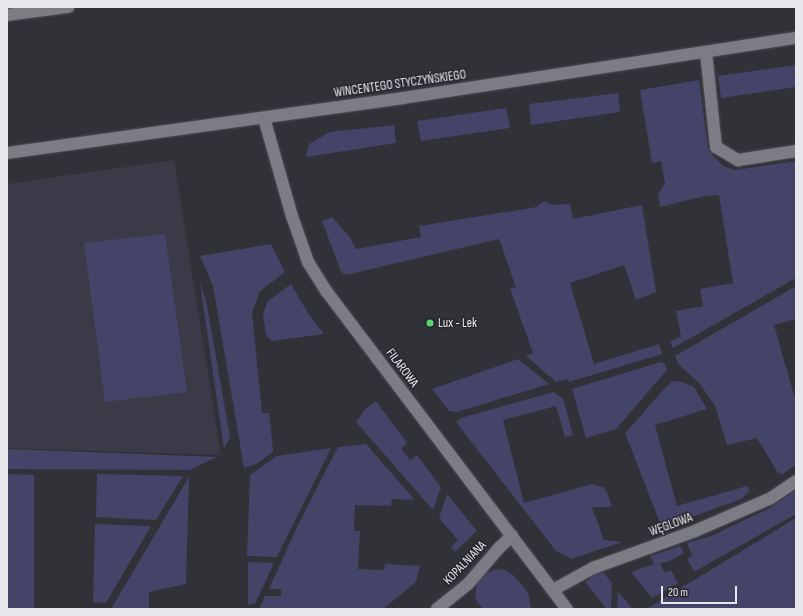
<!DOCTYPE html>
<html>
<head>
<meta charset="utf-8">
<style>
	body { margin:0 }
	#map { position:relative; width:803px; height:616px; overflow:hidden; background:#313138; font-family:"Sofia Sans Condensed",sans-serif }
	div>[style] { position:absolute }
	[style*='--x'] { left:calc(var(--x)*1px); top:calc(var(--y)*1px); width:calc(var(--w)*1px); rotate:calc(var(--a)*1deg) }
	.built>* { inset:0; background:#3a3b47 }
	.green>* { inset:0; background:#444368 }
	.roads { filter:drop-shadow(0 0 1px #4f4f54) drop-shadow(0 0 1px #4f4f54) }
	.minor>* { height:12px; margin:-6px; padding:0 6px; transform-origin:6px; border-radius:6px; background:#7b7c84 }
	.dots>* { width:11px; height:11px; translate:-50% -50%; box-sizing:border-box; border:2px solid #27272e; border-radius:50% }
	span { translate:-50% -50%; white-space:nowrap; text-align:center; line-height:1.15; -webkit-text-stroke:3px #27272e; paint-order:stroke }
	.street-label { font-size:13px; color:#e7e7ec }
	.poi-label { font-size:13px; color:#e7e7ec }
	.left { translate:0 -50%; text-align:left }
	.frame { position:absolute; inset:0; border:8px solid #e7e7ec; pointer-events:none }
	.scale { position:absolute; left:661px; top:586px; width:76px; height:18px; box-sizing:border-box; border:2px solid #e7e7ec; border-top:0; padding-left:5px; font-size:12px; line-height:14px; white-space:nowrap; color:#e7e7ec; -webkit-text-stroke:3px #27272e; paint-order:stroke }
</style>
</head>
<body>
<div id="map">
	<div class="built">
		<div style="clip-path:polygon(174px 160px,221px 455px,7px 448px,7px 184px)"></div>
	</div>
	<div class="green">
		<div style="clip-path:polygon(796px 65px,796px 87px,721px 98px,718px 76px)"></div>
		<div style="clip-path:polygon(699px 80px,708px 148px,715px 158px,725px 167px,736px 170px,796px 161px,796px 278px,673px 348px,670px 341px,681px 337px,676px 311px,703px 306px,700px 289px,733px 283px,719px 195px,705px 196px,660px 207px,658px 195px,665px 183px,661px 161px,652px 163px,640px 90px)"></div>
		<div style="clip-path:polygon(618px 93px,620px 112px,531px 125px,529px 104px)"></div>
		<div style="clip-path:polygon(506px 108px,510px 128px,421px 141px,417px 121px)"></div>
		<div style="clip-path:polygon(394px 125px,396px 143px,306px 157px,309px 144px,330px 132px)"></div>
		<div style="clip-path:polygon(542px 202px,546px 202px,552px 205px,570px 204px,573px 219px,642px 205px,656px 292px,636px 300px,624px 265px,570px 283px,594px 364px,659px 344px,662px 354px,569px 382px,568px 379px,556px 382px,526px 356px,533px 353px,510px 289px,516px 287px,499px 239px,346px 275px,341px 272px,322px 221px,332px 217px,349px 236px,356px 249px,421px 237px,419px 226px,537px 207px)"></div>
		<div style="clip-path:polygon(165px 234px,187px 392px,105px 402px,84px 243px)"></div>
		<div style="clip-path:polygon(271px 244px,285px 272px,260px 291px,252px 313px,262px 413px,269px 413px,273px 449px,273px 452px,256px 464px,244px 468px,213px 286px,200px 256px)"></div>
		<div style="clip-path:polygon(200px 283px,206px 300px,230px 437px,224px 449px)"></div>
		<div style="clip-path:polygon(291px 284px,308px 313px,324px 334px,272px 341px,266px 335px,263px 314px,268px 301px)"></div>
		<div style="clip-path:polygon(796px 286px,796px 319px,774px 325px,796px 402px,796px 464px,783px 474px,778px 473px,757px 438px,727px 445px,715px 406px,700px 384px,678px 364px,675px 356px)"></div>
		<div style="clip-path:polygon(518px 359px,549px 384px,457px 412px,449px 411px,432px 389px)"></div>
		<div style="clip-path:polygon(661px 362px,664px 363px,667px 370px,616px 429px,586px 438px,572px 389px)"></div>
		<div style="clip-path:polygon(673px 381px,682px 382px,694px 387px,707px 409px,655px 425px,677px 506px,747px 486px,750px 491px,741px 499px,662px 528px,625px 433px,665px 388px)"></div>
		<div style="clip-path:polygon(553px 392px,563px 398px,573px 435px,565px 437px,556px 406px,503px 420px,524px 503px,592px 484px,603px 487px,607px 492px,612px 507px,592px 507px,604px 540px,622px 542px,572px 559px,556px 551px,456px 422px,461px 418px)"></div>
		<div style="clip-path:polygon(376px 401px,407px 443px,401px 449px,410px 460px,417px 455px,441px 487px,433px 510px,356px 422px,366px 408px)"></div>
		<div style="clip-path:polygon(366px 444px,415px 500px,392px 499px,391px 506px,355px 505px,354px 531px,360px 531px,358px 569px,384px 570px,385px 564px,420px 566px,416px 582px,383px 609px,259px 609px,265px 596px,281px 596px,281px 589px,269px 589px,296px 529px,338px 447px)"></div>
		<div style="clip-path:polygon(331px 448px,277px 557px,247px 556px,250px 475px,277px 456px)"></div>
		<div style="clip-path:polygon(7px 449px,140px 454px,217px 457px,190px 470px,7px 469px)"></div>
		<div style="clip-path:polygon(7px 474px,34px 475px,34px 609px,7px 609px)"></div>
		<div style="clip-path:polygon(97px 474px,183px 476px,156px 520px,96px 517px)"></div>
		<div style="clip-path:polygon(189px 477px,186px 584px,149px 592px,149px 609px,111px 609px)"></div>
		<div style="clip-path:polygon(796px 490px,796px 514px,694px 572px,687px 558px,692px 556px,687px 543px,711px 536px,770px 508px)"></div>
		<div style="clip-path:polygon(447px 494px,477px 531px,455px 552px,451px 547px,458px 540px,439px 518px)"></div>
		<div style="clip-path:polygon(796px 518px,796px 609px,646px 609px)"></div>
		<div style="clip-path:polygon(95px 524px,151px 526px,106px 603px,93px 602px)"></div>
		<div style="clip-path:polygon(680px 546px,684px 553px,668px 562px,660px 563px,665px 573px,671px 570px,678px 583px,652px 598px,631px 572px,654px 564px,650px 556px)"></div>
		<div style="clip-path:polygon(248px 562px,274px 563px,255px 604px,248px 605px)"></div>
		<div style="clip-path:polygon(496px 569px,505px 570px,512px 574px,528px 592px,531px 609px,483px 609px,475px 599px,477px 581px,486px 573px)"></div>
		<div style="clip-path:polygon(603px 572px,612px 583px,611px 609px,607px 609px,585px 582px,595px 574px)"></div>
		<div style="clip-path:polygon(618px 592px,633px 609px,617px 609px)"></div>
	</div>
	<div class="roads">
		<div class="minor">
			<div style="--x:7;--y:15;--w:62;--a:-7.5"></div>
			<div style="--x:706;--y:52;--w:96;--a:84"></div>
			<div style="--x:716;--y:147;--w:26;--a:31"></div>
			<div style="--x:738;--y:160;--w:59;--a:-8.8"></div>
			<div style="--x:264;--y:118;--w:102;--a:74.1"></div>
			<div style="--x:292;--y:216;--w:49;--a:70.8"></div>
			<div style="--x:308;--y:262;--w:36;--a:58"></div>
			<div style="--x:327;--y:292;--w:398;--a:52.9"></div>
			<div style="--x:7;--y:153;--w:400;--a:-7.9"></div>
			<div style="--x:403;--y:98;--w:398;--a:-8.7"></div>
			<div style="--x:553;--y:590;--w:46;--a:-28.8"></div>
			<div style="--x:593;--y:568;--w:109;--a:-19.9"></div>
			<div style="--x:695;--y:531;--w:83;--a:-23.5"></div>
			<div style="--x:771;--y:498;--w:30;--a:-34"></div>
			<div style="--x:437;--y:609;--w:40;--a:-39"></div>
			<div style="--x:468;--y:584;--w:48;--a:-49.3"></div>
			<div style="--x:499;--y:548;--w:18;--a:-43"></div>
		</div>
	</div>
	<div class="dots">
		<div style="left:430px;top:323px;background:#5bd56e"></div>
	</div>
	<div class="street-label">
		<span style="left:400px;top:84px;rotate:-8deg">WINCENTEGO STYCZYŃSKIEGO</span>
		<span style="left:402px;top:368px;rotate:53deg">FILAROWA</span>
		<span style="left:671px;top:525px;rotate:-20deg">WĘGLOWA</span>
		<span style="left:465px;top:563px;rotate:-46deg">KOPALNIANA</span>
	</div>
	<div class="poi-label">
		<span class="left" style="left:438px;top:323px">Lux - Lek</span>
	</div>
	<div class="frame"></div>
	<div class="scale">20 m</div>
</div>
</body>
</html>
